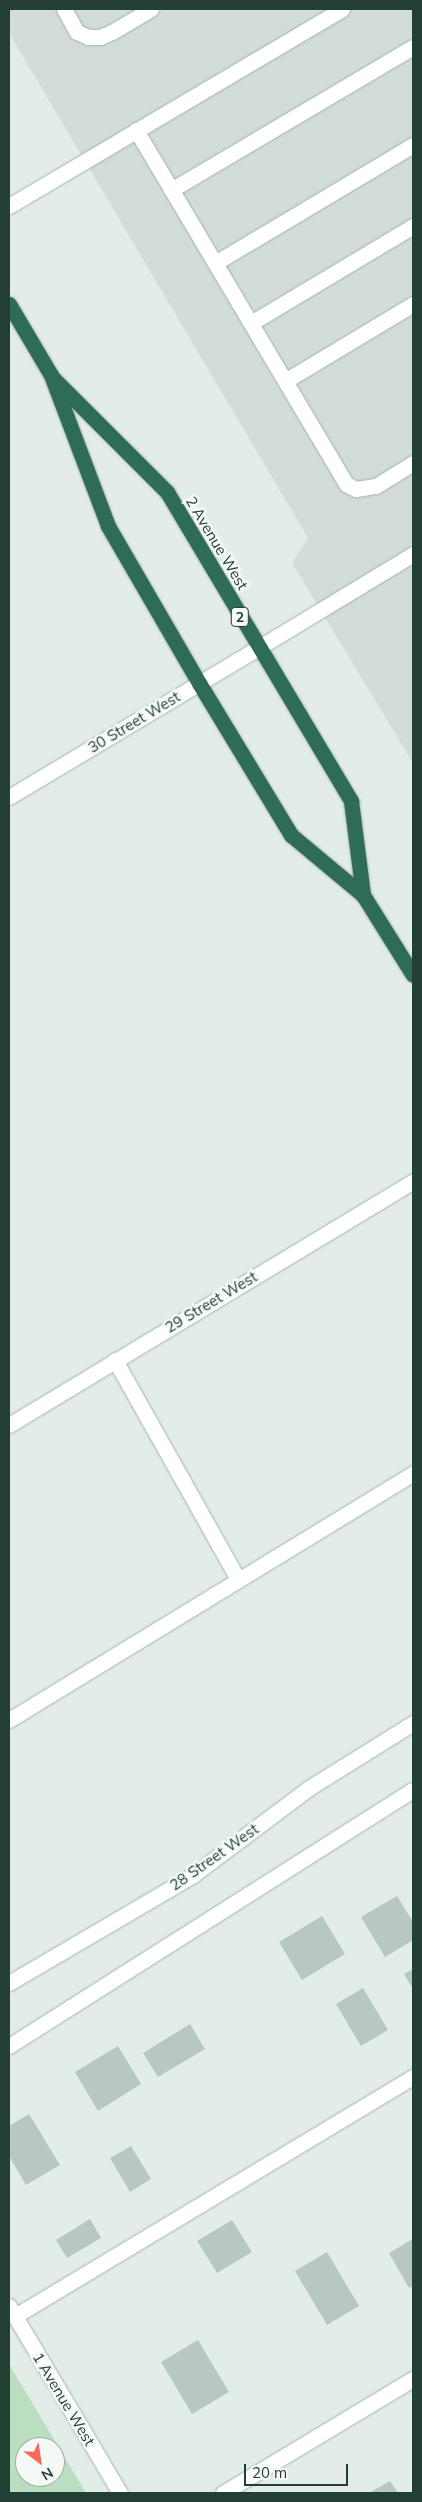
<!DOCTYPE html>
<html>
<head>
<meta charset="utf-8">
<style>
	body { margin:0 }
	#map { position:relative; width:422px; height:2502px; overflow:hidden; background:#e3ede7; font-family:Mulish,sans-serif }
	div>[style] { position:absolute }
	[style*='--x'] { left:calc(var(--x)*1px); top:calc(var(--y)*1px); width:calc(var(--w)*1px); rotate:calc(var(--a)*1deg) }
	.built>* { inset:0; background:#d1ddd6 }
	.green>* { inset:0; background:#bcdec0 }
	.building>* { inset:0; background:#b8c8c0 }
	.roads { filter:drop-shadow(0 0 1px #a5b5ad) drop-shadow(0 0 1px #a5b5ad) }
	.lane>* { height:15px; margin:-7.5px; padding:0 7.5px; transform-origin:7.5px; border-radius:7.5px; background:#fff }
	.street>* { height:15px; margin:-7.5px; padding:0 7.5px; transform-origin:7.5px; border-radius:7.5px; background:#fff }
	.secondary>* { height:15px; margin:-7.5px; padding:0 7.5px; transform-origin:7.5px; border-radius:7.5px; background:#fff }
	.highway>* { height:15px; margin:-7.5px; padding:0 7.5px; transform-origin:7.5px; border-radius:7.5px; background:#2e6c56 }
	span { translate:-50% -50%; white-space:nowrap; text-align:center; line-height:1.15; -webkit-text-stroke:5px #f4f9f6; paint-order:stroke }
	.shield-label span { padding:1px 4px; background:#f4f9f6; border:1px solid; border-radius:4px; -webkit-text-stroke-width:0 }
	.shield-label { font-size:14px; color:#223f33; font-weight:700 }
	.street-label { font-size:15px; color:#223f33 }
	.frame { position:absolute; inset:0; border:10px solid #223f33; pointer-events:none }
	.north { position:absolute; left:15px; top:2437px; width:50px; height:50px; box-sizing:border-box; background:#f4f9f6; border:1px solid #a0afa8; border-radius:50%; rotate:149deg; font-size:14px; font-weight:700; line-height:20px; text-align:center; color:#223f33 }
	.north::after { content:''; display:block; margin:auto; width:18px; height:22px; background:#f46a5b; clip-path:polygon(50% 0,100% 100%,50% 72%,0 100%) }
	.scale { position:absolute; left:244px; top:2464px; width:104px; height:22px; box-sizing:border-box; border:2px solid #223f33; border-top:0; padding-left:6px; font-size:15px; line-height:18px; white-space:nowrap; color:#223f33; -webkit-text-stroke:4px #f4f9f6; paint-order:stroke }
</style>
</head>
<body>
<div id="map">
	<div class="built">
		<div style="clip-path:polygon(9px 9px,413px 9px,413px 763px,292px 563px,308px 538px,9px 33px)"></div>
	</div>
	<div class="green">
		<div style="clip-path:polygon(evenodd,9px 2364px,86px 2493px,9px 2493px,9px 2364px,25px 2447px,55px 2447px,55px 2477px,25px 2477px,25px 2447px)"></div>
	</div>
	<div class="building">
		<div style="clip-path:polygon(397px 1896px,413px 1922px,413px 1940px,385px 1957px,361px 1917px)"></div>
		<div style="clip-path:polygon(322px 1916px,345px 1954px,302px 1980px,279px 1942px)"></div>
		<div style="clip-path:polygon(413px 1969px,413px 1989px,404px 1974px)"></div>
		<div style="clip-path:polygon(363px 1988px,388px 2030px,361px 2046px,336px 2004px)"></div>
		<div style="clip-path:polygon(190px 2024px,205px 2049px,158px 2077px,143px 2053px)"></div>
		<div style="clip-path:polygon(118px 2046px,141px 2084px,98px 2111px,75px 2072px)"></div>
		<div style="clip-path:polygon(29px 2114px,60px 2165px,26px 2185px,9px 2156px,9px 2126px)"></div>
		<div style="clip-path:polygon(131px 2146px,151px 2179px,130px 2192px,110px 2158px)"></div>
		<div style="clip-path:polygon(90px 2219px,101px 2238px,67px 2258px,56px 2240px)"></div>
		<div style="clip-path:polygon(232px 2220px,252px 2252px,217px 2273px,197px 2241px)"></div>
		<div style="clip-path:polygon(413px 2239px,413px 2285px,409px 2288px,389px 2253px)"></div>
		<div style="clip-path:polygon(327px 2252px,359px 2306px,327px 2325px,295px 2271px)"></div>
		<div style="clip-path:polygon(198px 2340px,229px 2392px,192px 2414px,161px 2362px)"></div>
		<div style="clip-path:polygon(390px 2481px,398px 2493px,369px 2493px)"></div>
	</div>
	<div class="roads">
		<div class="lane">
			<div style="--x:64;--y:9;--w:26;--a:61"></div>
			<div style="--x:77;--y:32;--w:12;--a:24"></div>
			<div style="--x:88;--y:37;--w:12;--a:0"></div>
			<div style="--x:100;--y:37;--w:13;--a:-23"></div>
			<div style="--x:112;--y:32;--w:45;--a:-30.5"></div>
			<div style="--x:136;--y:130;--w:412;--a:59.3"></div>
			<div style="--x:346;--y:484;--w:11;--a:27"></div>
			<div style="--x:356;--y:489;--w:20;--a:-9"></div>
			<div style="--x:376;--y:486;--w:44;--a:-31.9"></div>
			<div style="--x:171;--y:190;--w:281;--a:-30.6"></div>
			<div style="--x:9;--y:206;--w:387;--a:-30.6"></div>
			<div style="--x:215;--y:263;--w:230;--a:-30.8"></div>
			<div style="--x:251;--y:323;--w:189;--a:-30.9"></div>
			<div style="--x:285;--y:381;--w:149;--a:-31"></div>
			<div style="--x:258;--y:648;--w:181;--a:-31.2"></div>
			<div style="--x:115;--y:1360;--w:251;--a:60.7"></div>
			<div style="--x:9;--y:1720;--w:474;--a:-31.4"></div>
			<div style="--x:15;--y:2316;--w:464;--a:-31"></div>
		</div>
		<div class="street">
			<div style="--x:9;--y:797;--w:290;--a:-30.9"></div>
			<div style="--x:9;--y:1425;--w:472;--a:-31.1"></div>
			<div style="--x:9;--y:2306;--w:217;--a:59.3"></div>
			<div style="--x:223;--y:2493;--w:222;--a:-31"></div>
		</div>
		<div class="secondary">
			<div style="--x:9;--y:1983;--w:213;--a:-30.4"></div>
			<div style="--x:193;--y:1875;--w:145;--a:-36.9"></div>
			<div style="--x:309;--y:1788;--w:123;--a:-32"></div>
			<div style="--x:9;--y:2046;--w:478;--a:-32.4"></div>
		</div>
		<div class="highway">
			<div style="--x:9;--y:304;--w:82;--a:59.4"></div>
			<div style="--x:51;--y:375;--w:161;--a:69.3"></div>
			<div style="--x:108;--y:526;--w:181;--a:59.9"></div>
			<div style="--x:199;--y:683;--w:178;--a:58.8"></div>
			<div style="--x:291;--y:835;--w:94;--a:39.8"></div>
			<div style="--x:363;--y:895;--w:94;--a:58"></div>
			<div style="--x:54;--y:379;--w:160;--a:45"></div>
			<div style="--x:167;--y:492;--w:360;--a:59.2"></div>
			<div style="--x:351;--y:801;--w:95;--a:82.7"></div>
		</div>
	</div>
	<div class="shield-label">
		<span style="left:240px;top:617px">2</span>
	</div>
	<div class="street-label">
		<span style="left:217px;top:543px;rotate:59deg">2 Avenue West</span>
		<span style="left:134px;top:722px;rotate:-31deg">30 Street West</span>
		<span style="left:211px;top:1302px;rotate:-31deg">29 Street West</span>
		<span style="left:214px;top:1857px;rotate:-35deg">28 Street West</span>
		<span style="left:64px;top:2399px;rotate:59deg">1 Avenue West</span>
	</div>
	<div class="frame"></div>
	<div class="north">N</div>
	<div class="scale">20 m</div>
</div>
</body>
</html>
